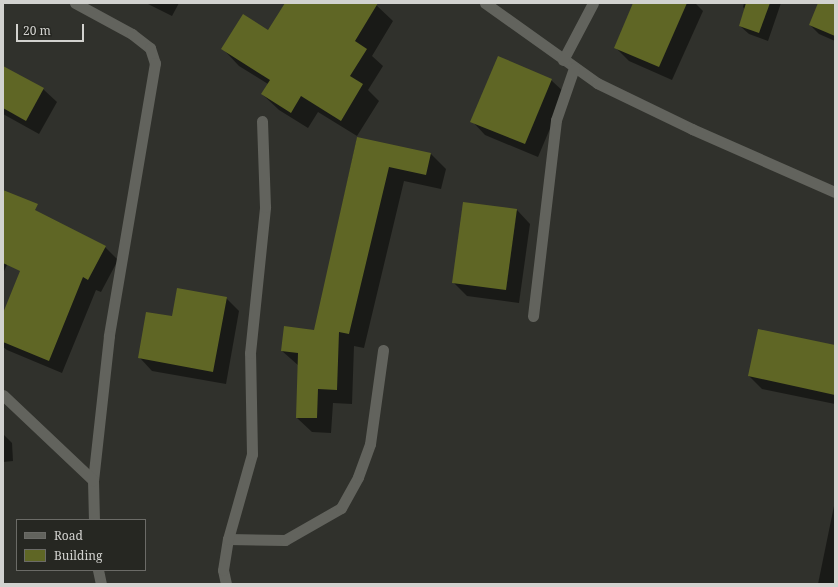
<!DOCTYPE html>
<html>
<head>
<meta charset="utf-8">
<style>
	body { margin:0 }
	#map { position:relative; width:838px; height:587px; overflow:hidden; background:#30312c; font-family:"Noto Serif",serif }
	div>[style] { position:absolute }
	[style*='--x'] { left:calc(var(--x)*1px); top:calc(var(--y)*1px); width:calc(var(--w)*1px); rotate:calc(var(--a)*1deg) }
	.shadow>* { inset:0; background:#0007 }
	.building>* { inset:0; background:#5f6625 }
	.minor>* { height:11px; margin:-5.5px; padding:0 5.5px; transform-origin:5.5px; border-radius:5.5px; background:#62635d }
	span { translate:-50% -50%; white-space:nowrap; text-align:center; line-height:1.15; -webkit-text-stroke:4px #262722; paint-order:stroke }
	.frame { position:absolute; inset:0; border:4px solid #d2d2cf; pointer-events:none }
	.legend { position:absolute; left:16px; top:519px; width:130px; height:52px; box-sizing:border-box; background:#262722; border:1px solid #6b6b67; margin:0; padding:5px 7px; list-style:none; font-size:12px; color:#d2d2cf }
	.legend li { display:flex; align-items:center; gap:8px; height:20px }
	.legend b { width:20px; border:1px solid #6b6b67 }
	.scale { position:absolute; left:16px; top:24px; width:68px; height:18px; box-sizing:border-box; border:2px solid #d2d2cf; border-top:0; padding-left:5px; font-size:12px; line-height:14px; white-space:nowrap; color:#d2d2cf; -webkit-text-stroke:3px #262722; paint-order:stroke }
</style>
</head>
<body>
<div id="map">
	<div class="shadow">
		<div style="clip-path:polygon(146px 3px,179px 3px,172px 16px)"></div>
		<div style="clip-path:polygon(286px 3px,374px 3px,393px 21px,372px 56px,383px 66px,368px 90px,379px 101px,357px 136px,318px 112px,308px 128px,279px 110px,262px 94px,268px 84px,239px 66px,223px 49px,269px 31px)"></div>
		<div style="clip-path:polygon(634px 3px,695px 3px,703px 11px,672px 80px,629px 61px,615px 47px)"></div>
		<div style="clip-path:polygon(744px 3px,781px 3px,768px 41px,749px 34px,740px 26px,745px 10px,743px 7px)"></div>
		<div style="clip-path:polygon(819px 3px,835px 3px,835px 41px,819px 34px,810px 25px)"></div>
		<div style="clip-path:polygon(3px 67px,43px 89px,57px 102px,39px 134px,3px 114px)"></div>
		<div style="clip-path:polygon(551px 80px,565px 93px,538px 157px,485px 135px,472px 121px)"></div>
		<div style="clip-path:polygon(357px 138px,431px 154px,446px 169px,441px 189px,404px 181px,364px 348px,354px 346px,352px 404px,333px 403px,331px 433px,312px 432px,297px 418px,299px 366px,282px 351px,315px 331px)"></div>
		<div style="clip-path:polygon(3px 191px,34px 211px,3px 273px)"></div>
		<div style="clip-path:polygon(517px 210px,530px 224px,519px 303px,467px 296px,453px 282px)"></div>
		<div style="clip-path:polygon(105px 247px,118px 260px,101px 292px,96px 290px,62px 373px,7px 350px,3px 347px,3px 315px)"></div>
		<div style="clip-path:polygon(226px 298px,239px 311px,226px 384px,152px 371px,140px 358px,173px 317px)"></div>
		<div style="clip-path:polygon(835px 346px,835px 404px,762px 389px,749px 376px)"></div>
		<div style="clip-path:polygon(3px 434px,12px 443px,13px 461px,3px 462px)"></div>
		<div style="clip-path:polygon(835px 501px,835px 584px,818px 584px)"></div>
	</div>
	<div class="building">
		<div style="clip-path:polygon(285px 3px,378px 3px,355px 41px,367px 49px,350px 76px,363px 84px,341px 121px,301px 96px,291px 113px,261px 94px,270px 80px,221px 49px,243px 14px,268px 30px)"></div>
		<div style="clip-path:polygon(633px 3px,687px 3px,659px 67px,614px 48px)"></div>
		<div style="clip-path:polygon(746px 3px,770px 3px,759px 33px,739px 26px)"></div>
		<div style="clip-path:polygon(818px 3px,835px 3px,835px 36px,809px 25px)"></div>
		<div style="clip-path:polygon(498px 56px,552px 79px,525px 144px,470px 122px)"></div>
		<div style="clip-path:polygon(3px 66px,44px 88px,26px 121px,3px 108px)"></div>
		<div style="clip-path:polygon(357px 137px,431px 153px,426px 175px,389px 167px,349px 334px,339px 332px,337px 390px,318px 389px,317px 418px,296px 418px,298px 353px,281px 351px,284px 326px,314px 330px)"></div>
		<div style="clip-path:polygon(3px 190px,38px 204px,35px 210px,106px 246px,88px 280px,83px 277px,49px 361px,3px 342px,3px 313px,20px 271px,3px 263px)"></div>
		<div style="clip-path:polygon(463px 202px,517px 209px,506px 290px,452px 283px)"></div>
		<div style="clip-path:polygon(177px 288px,227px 297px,213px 372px,138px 358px,146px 312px,172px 316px)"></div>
		<div style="clip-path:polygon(758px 329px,835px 345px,835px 395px,748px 376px)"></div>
	</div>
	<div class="minor">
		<div style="--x:75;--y:3;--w:65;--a:28.5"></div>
		<div style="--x:132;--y:34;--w:23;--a:38"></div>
		<div style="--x:150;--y:48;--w:16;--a:72"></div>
		<div style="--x:155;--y:63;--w:277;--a:99.6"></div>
		<div style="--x:109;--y:336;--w:145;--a:96.3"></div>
		<div style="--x:93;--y:480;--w:40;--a:88.6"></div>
		<div style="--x:485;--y:3;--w:138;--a:35.5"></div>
		<div style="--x:597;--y:83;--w:106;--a:25.8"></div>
		<div style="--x:692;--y:129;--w:156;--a:23.8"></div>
		<div style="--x:563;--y:60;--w:64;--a:-62.2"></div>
		<div style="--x:533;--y:316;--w:197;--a:-83.3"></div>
		<div style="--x:556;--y:120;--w:55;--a:-70.9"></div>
		<div style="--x:3;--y:395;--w:124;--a:43.4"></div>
		<div style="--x:228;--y:539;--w:57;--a:1"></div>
		<div style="--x:285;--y:540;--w:64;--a:-29.7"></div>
		<div style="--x:341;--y:508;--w:35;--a:-61"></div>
		<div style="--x:358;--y:477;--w:35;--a:-70"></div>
		<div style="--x:370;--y:444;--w:95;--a:-82.1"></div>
		<div style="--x:98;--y:570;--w:14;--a:78"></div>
		<div style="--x:226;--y:584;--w:14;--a:-102"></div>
		<div style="--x:223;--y:570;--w:31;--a:-81"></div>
		<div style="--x:228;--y:539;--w:88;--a:-74.2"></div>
		<div style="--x:252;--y:454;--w:101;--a:-91.1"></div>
		<div style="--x:250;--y:353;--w:147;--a:-84.1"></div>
		<div style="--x:265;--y:207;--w:86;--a:-92"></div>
	</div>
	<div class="frame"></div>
	<ul class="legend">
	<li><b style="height:5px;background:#62635d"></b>Road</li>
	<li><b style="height:11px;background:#5f6625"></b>Building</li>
	</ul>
	<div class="scale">20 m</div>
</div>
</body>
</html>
